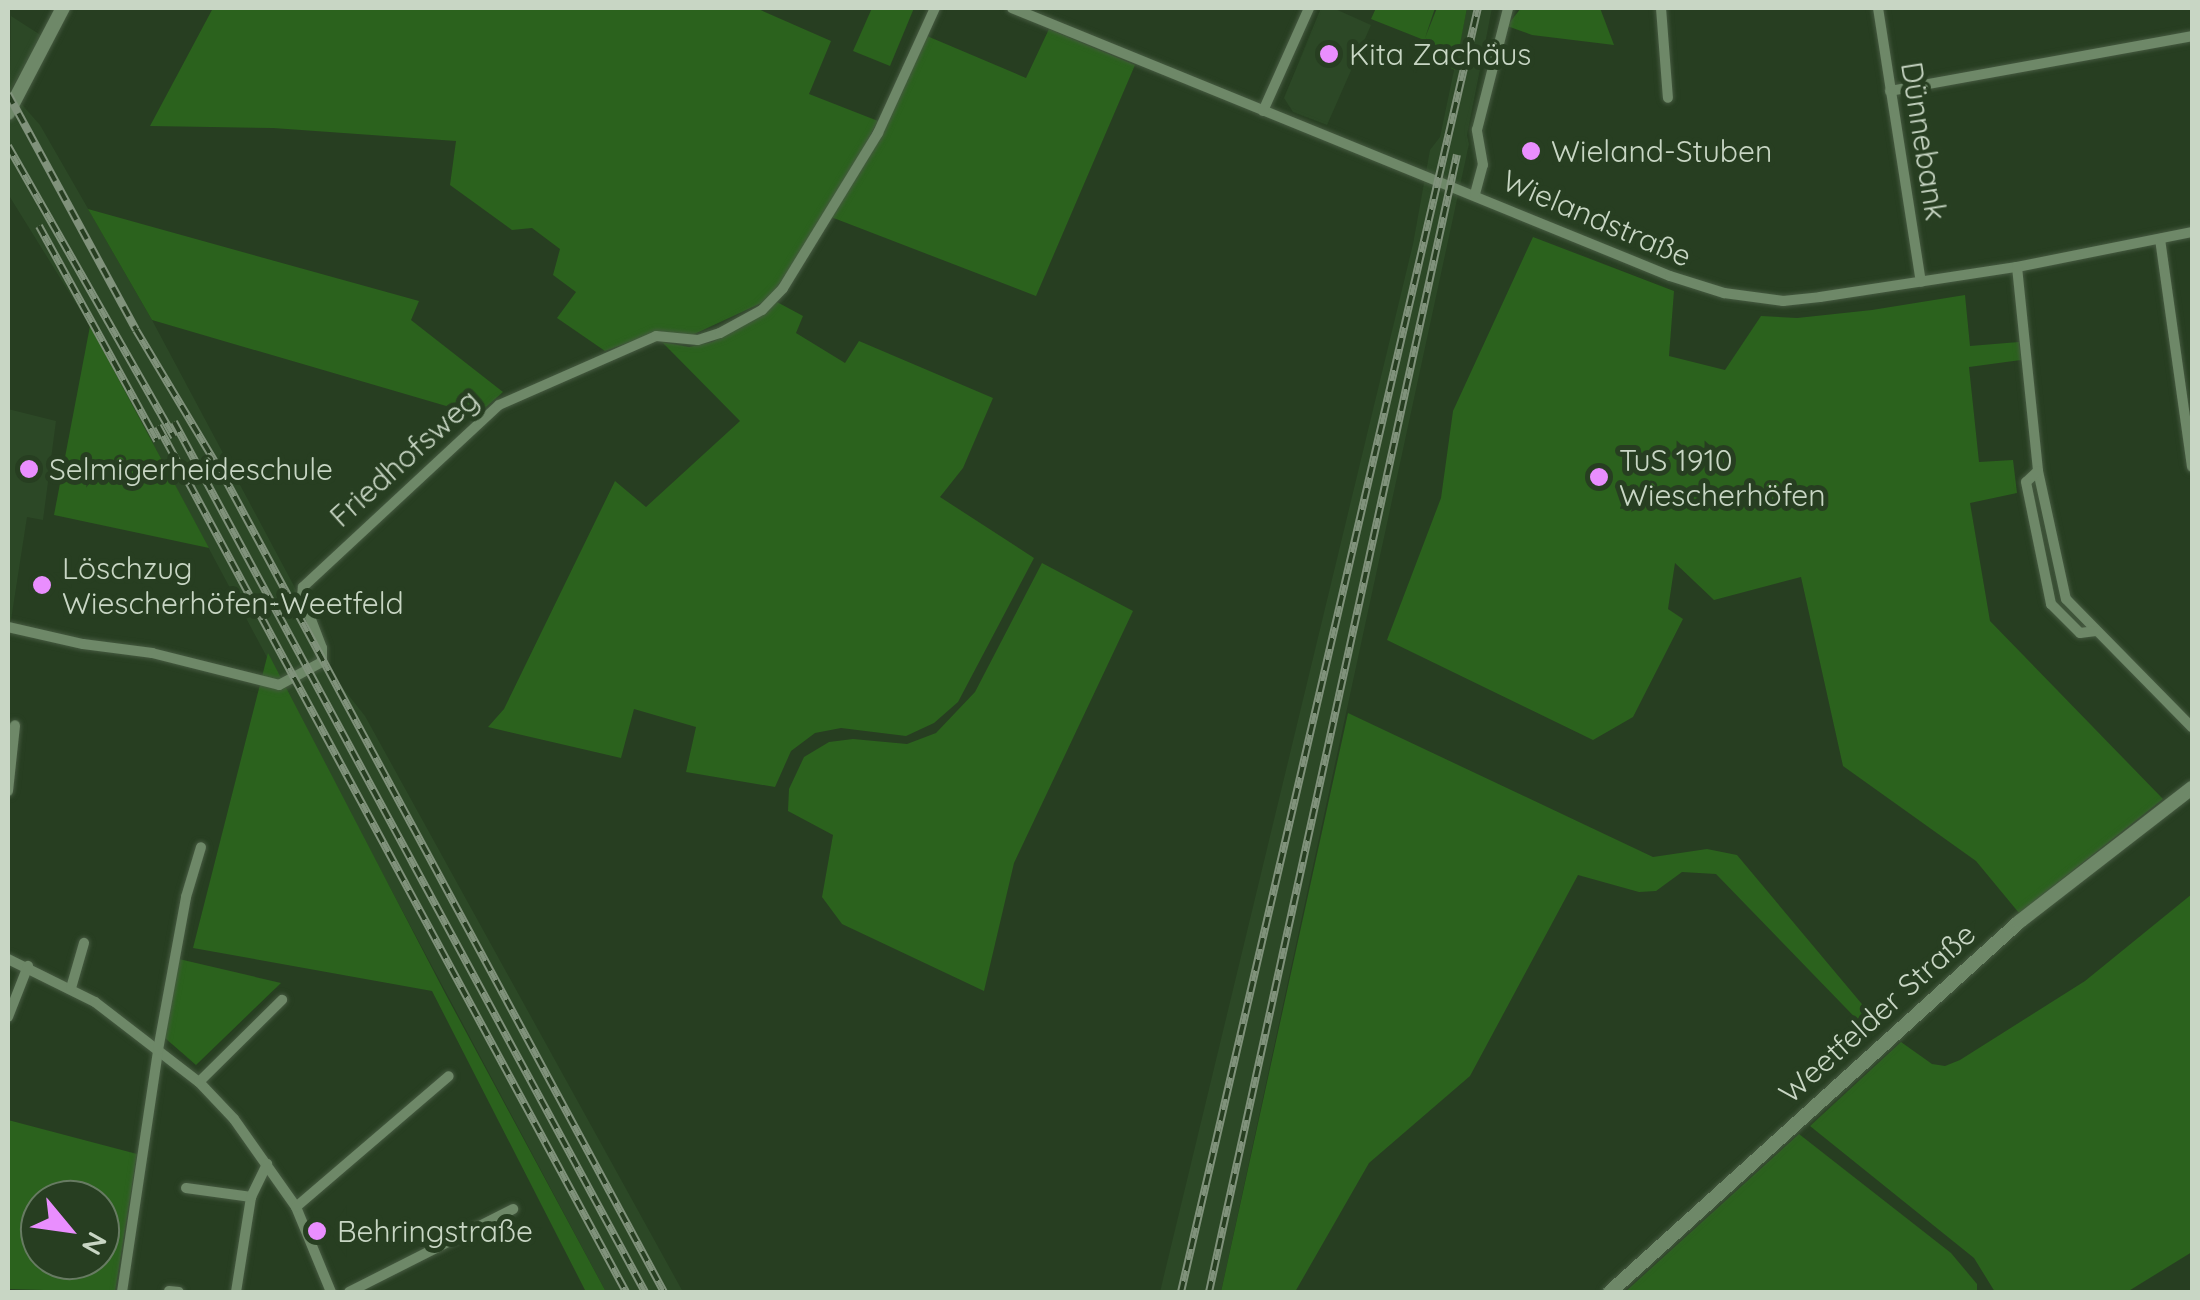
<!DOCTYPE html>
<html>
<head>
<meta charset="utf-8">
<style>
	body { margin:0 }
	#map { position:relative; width:2200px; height:1300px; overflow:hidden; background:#273e21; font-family:Quicksand,sans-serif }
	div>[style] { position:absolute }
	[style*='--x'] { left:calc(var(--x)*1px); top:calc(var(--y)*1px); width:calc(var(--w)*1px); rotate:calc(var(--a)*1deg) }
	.built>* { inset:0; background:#2c4826 }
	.green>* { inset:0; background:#2b621d }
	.roads { filter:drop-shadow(0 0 2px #465a41) drop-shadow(0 0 2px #465a41) }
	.street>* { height:10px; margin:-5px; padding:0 5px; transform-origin:5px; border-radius:5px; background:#6e8868 }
	.secondary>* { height:14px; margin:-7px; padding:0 7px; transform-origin:7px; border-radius:7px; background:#6e8868 }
	.rail>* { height:8px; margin-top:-4px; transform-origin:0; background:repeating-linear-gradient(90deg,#273e21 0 11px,#80927b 0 22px); box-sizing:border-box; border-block:2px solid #80927b }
	.dots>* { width:28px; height:28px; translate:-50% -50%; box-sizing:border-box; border:5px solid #273e21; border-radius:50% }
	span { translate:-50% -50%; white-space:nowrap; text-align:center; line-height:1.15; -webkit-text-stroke:10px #273e21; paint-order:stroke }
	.poi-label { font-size:30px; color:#c8d6c4 }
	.left { translate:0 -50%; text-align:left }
	.street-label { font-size:30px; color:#c8d6c4 }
	.frame { position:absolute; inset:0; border:10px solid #c8d6c4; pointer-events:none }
	.north { position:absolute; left:20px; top:1180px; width:100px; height:100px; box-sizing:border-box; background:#273e21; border:2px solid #677b62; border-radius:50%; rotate:119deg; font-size:28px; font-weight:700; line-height:40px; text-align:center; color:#c8d6c4 }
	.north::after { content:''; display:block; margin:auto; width:35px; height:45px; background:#e98efe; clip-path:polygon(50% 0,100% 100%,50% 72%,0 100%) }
</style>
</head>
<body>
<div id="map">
	<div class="built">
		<div style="clip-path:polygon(1321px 8px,1333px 8px,1371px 25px,1327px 125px,1293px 112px,1284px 98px)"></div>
		<div style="clip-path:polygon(1467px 8px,1492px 8px,1467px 135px,1469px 144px,1221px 1292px,1160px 1292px,1413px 244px,1430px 150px,1440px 137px)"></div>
		<div style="clip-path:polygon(11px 16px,42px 36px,10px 91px,40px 125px,152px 320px,294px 586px,334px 677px,365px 716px,683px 1292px,606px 1292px,90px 326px,8px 194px)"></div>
		<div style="clip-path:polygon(8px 409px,56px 421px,43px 520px,27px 517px,11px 620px,8px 619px)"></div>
	</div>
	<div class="green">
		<div style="clip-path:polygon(213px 8px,756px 8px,831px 41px,809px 94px,878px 121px,828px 213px,768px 300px,690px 336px,660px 331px,605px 351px,557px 318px,576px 292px,553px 275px,560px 249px,532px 228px,512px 230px,450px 185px,456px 141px,273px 128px,150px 126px)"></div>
		<div style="clip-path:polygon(872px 8px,914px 8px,890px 66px,853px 51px)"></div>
		<div style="clip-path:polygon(1376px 8px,1435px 8px,1425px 38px,1437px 8px,1467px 8px,1455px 70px,1418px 53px,1424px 40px,1371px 19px)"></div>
		<div style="clip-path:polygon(1521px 8px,1600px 8px,1614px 45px,1532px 35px,1507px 26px)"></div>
		<div style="clip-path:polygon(1049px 29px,1135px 65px,1036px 296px,831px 217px,882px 135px,927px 36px,1026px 78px)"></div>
		<div style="clip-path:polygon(88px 209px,419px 301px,411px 320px,503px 392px,477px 415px,152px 320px)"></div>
		<div style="clip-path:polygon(1533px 237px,1674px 291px,1669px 356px,1725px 370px,1761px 316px,1797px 318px,1872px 310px,1965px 295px,1970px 346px,2019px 342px,2021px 360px,1969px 367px,1979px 462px,2013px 460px,2017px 493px,1970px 503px,1990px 621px,2163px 799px,2019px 913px,1976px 861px,1843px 766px,1801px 577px,1714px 600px,1675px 563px,1668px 609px,1683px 619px,1633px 717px,1593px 740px,1387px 640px,1441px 498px,1453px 411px)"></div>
		<div style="clip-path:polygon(777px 302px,803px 316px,796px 333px,845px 363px,859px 341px,993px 398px,963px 468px,940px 497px,1034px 558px,958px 702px,934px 723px,906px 736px,841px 728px,815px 733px,791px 751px,775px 787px,686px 772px,696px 727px,634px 709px,621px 758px,488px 727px,504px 709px,615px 481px,646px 507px,740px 421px,662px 342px,689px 347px,712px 342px,752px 321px)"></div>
		<div style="clip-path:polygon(90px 326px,209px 548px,54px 515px)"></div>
		<div style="clip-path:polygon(1042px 563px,1133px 611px,1014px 863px,984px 991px,842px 924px,822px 897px,833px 835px,788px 811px,789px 789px,804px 757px,829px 742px,853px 739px,907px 744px,936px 733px,975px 692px)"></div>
		<div style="clip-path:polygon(268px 653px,445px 993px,606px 1292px,586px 1292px,432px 991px,193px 948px)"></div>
		<div style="clip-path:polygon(1348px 713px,1653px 857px,1707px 849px,1737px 855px,1882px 1028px,1873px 1036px,1716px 874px,1682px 872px,1656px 891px,1639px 892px,1578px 875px,1470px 1076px,1369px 1163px,1295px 1292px,1221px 1292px)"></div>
		<div style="clip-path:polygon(2192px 894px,2192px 1252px,2127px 1292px,1995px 1292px,1974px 1258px,1810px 1126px,1901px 1042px,1932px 1064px,1945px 1066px,1960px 1060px,2085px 981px)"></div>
		<div style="clip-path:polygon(179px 959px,281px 983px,196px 1065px,165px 1038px)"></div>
		<div style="clip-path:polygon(evenodd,8px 1120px,137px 1154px,115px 1292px,8px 1289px,8px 1120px,40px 1200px,100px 1200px,100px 1260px,40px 1260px,40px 1200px)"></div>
		<div style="clip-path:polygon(1799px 1134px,1951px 1253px,1977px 1284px,1977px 1292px,1625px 1292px)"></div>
	</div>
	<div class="roads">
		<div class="street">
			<div style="--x:1012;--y:8;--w:710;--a:22.16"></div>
			<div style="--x:1670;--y:276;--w:57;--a:17.5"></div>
			<div style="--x:1724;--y:293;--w:60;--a:7.7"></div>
			<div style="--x:1783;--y:301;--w:37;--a:-6"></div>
			<div style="--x:1820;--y:297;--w:199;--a:-8.7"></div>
			<div style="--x:2017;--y:267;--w:178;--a:-11.3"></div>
			<div style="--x:1661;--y:8;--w:90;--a:85.6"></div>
			<div style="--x:1878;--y:8;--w:277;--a:81.1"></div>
			<div style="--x:1890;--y:91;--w:307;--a:-10.3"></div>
			<div style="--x:1263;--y:111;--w:113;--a:-65.9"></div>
			<div style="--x:1475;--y:194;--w:30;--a:-75"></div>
			<div style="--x:1483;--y:165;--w:36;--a:-100"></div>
			<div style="--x:1477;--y:130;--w:126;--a:-75.7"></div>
			<div style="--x:2160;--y:239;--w:230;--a:82"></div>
			<div style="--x:2017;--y:267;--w:205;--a:84.1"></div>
			<div style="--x:2038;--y:471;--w:131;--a:77.7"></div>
			<div style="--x:2066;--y:599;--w:180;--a:45.5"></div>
			<div style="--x:2038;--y:471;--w:16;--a:137"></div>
			<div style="--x:2026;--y:482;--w:125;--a:78.4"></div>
			<div style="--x:2051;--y:604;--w:41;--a:45"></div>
			<div style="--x:2080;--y:633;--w:16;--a:-7"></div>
			<div style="--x:8;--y:627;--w:77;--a:12.8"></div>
			<div style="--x:83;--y:644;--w:70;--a:7.4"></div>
			<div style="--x:152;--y:653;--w:131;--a:14.1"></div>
			<div style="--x:279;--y:685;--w:49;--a:-28.1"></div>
			<div style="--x:322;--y:662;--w:14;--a:-90"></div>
			<div style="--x:322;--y:648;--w:56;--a:-111"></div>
			<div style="--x:302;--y:596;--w:9;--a:-84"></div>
			<div style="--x:303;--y:587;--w:267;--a:-42.9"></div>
			<div style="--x:499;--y:405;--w:171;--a:-23.7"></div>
			<div style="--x:656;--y:336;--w:42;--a:5.4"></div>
			<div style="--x:698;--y:340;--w:23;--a:-18"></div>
			<div style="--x:720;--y:333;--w:48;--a:-28.7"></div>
			<div style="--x:762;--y:310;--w:30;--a:-46"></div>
			<div style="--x:783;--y:288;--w:182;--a:-58.5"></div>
			<div style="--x:878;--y:133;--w:137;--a:-65.5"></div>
			<div style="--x:8;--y:791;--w:66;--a:-83.9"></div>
			<div style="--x:8;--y:959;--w:97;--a:26.3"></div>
			<div style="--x:95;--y:1002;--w:131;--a:37.6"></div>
			<div style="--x:199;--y:1082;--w:51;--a:46.6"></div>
			<div style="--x:234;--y:1119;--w:108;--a:54.8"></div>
			<div style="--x:296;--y:1207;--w:92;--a:67.6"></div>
			<div style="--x:71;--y:988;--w:47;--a:-73.9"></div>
			<div style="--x:8;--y:1017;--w:55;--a:-68.6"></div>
			<div style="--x:199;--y:1082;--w:117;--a:-44.7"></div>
			<div style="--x:186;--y:1188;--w:66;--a:7.9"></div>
			<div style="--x:296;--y:1207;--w:201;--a:-40.6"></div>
			<div style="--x:169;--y:1291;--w:10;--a:6"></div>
			<div style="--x:122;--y:1292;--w:245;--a:-81.5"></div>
			<div style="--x:158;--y:1050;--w:156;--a:-79.6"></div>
			<div style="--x:186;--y:897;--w:52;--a:-73.3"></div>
			<div style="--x:236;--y:1292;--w:96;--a:-81"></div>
			<div style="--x:251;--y:1197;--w:37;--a:-64"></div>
			<div style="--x:349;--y:1292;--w:184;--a:-26.8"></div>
		</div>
		<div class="secondary">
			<div style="--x:8;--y:113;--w:119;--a:-62.4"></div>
			<div style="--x:1610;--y:1292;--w:552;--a:-42.13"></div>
			<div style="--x:2019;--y:922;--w:219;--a:-37.8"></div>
		</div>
	</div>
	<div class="rail">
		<div style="--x:8;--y:94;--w:268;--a:61.5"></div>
		<div style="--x:136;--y:330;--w:171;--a:59.1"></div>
		<div style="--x:224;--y:477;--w:926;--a:61.64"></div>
		<div style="--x:8;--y:146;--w:335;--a:60.3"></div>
		<div style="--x:39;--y:226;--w:245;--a:61.2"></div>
		<div style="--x:174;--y:422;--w:989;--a:61.57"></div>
		<div style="--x:158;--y:426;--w:984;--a:61.61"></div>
		<div style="--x:1181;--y:1292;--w:1318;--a:-76.98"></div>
		<div style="--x:1209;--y:1292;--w:1164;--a:-77.7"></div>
	</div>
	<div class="dots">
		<div style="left:1329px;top:54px;background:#e98efe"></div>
		<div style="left:1531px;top:151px;background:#e98efe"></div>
		<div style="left:29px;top:469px;background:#e98efe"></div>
		<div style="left:1599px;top:477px;background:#e98efe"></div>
		<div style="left:42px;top:585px;background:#e98efe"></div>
		<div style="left:317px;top:1231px;background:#e98efe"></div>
	</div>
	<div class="poi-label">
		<span class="left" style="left:1349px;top:54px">Kita Zachäus</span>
		<span class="left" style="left:1551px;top:151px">Wieland-Stuben</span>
		<span class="left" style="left:1619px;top:477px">TuS 1910<br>Wiescherhöfen</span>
		<span class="left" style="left:49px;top:469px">Selmigerheideschule</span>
		<span class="left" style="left:62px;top:585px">Löschzug<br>Wiescherhöfen-Weetfeld</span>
		<span class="left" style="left:337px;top:1231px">Behringstraße</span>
	</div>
	<div class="street-label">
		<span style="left:1924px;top:141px;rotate:81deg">Dünnebank</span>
		<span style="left:1597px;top:218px;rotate:23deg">Wielandstraße</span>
		<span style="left:404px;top:458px;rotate:-42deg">Friedhofsweg</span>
		<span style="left:1877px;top:1013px;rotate:-42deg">Weetfelder Straße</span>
	</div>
	<div class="frame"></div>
	<div class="north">N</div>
</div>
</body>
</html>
